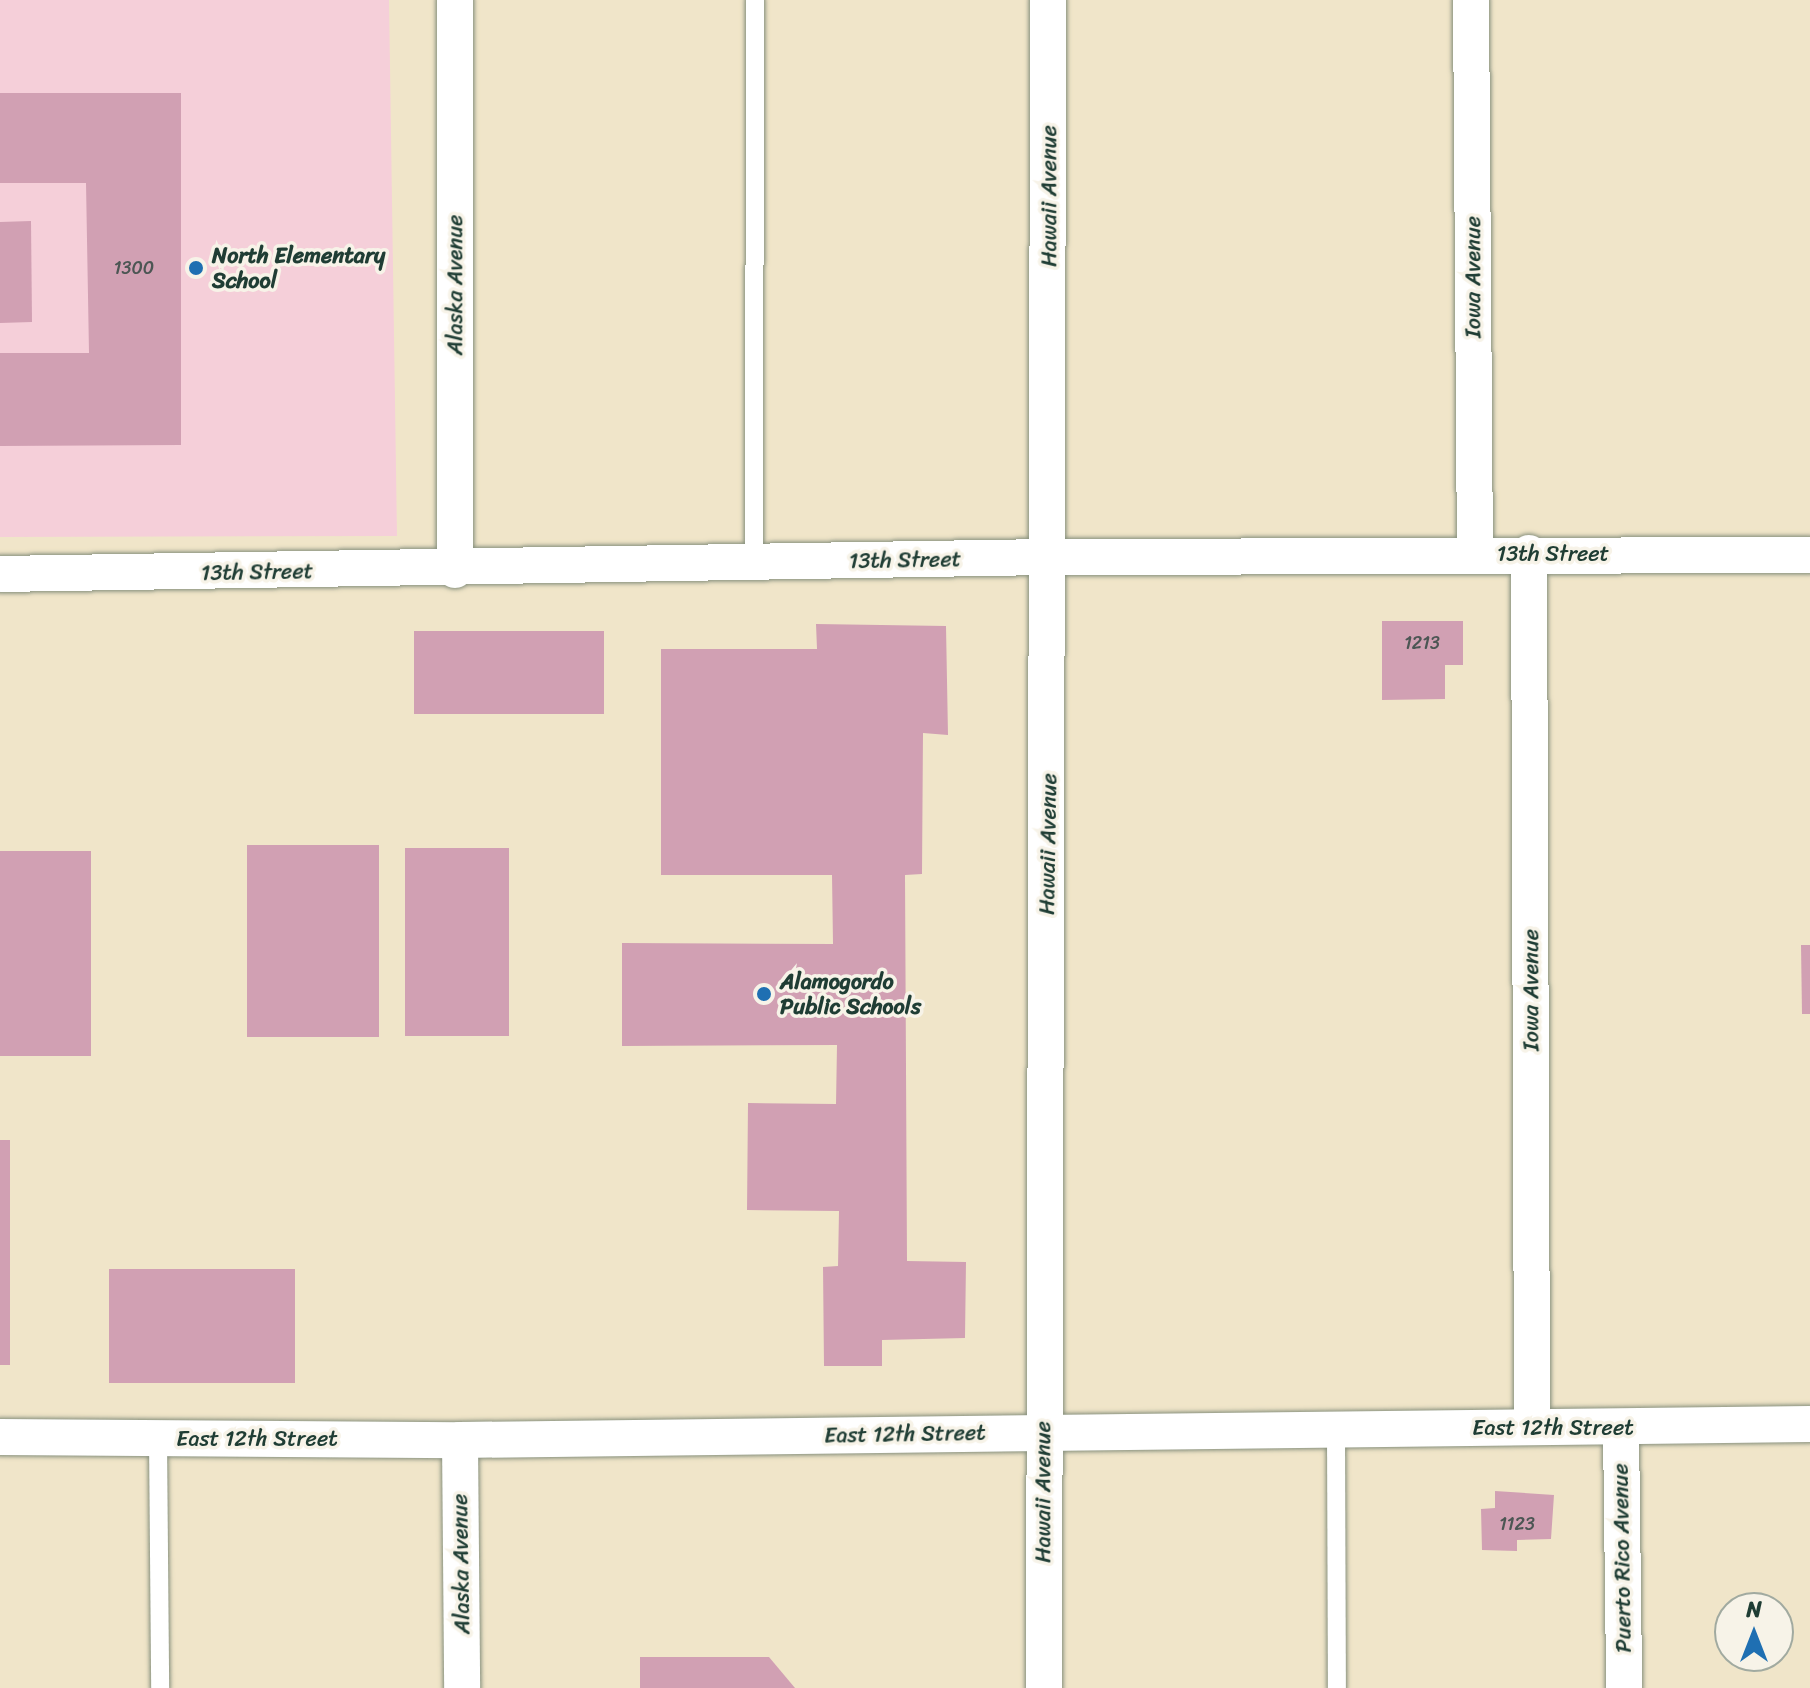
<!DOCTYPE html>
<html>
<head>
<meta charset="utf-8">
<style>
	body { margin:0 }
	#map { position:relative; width:1810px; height:1688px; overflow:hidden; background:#f0e5c9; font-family:Sriracha,sans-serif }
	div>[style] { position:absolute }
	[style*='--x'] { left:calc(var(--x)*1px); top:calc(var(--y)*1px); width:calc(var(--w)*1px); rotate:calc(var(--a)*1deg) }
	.built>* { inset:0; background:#f5cfd9 }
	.building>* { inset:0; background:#d1a0b3 }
	.roads { filter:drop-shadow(0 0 2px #88917e) drop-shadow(0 0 2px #88917e) }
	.service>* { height:18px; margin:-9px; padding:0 9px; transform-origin:9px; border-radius:9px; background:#fff }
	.minor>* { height:36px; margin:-18px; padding:0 18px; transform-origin:18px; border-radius:18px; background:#fff }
	.dots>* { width:22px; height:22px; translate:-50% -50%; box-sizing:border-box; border:4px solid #f7f3e8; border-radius:50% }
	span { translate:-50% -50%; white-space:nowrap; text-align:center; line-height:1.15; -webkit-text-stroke:7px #f7f3e8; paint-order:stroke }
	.number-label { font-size:18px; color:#4c5654 }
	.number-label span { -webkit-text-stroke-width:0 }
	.street-label { font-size:22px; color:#1f3d34 }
	.poi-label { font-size:22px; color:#1f3d34; font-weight:700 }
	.left { translate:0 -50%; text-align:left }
	.north { position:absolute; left:1714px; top:1592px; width:80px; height:80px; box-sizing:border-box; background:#f7f3e8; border:2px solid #a1aaa0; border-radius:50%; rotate:0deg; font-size:22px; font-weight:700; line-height:32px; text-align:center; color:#1f3d34 }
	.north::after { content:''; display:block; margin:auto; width:28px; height:36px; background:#1f6fb2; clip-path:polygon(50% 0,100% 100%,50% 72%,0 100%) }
</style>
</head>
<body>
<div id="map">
	<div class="built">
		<div style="clip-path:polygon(0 0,389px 0,397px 536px,0 537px)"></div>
	</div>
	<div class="building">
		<div style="clip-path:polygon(0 93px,181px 93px,181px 445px,0 446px,0 353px,89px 353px,86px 183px,0 183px)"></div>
		<div style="clip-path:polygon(31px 221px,32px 322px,0 323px,0 222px)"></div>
		<div style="clip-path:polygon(1382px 621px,1463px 621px,1463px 665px,1445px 665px,1445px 699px,1382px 700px)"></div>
		<div style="clip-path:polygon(816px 624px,946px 626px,948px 735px,923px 733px,922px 874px,905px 875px,907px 1261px,966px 1262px,965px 1338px,882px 1340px,882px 1366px,824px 1366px,823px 1267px,838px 1266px,839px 1211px,747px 1210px,748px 1103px,836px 1104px,837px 1045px,622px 1046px,622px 943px,833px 944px,832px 875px,661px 875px,661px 649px,817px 649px)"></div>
		<div style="clip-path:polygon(414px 631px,604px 631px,604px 714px,414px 714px)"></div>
		<div style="clip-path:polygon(247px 845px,379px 845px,379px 1037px,247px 1037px)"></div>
		<div style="clip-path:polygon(405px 848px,509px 848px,509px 1036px,405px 1036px)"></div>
		<div style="clip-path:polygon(0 851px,91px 851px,91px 1056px,0 1056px)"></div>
		<div style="clip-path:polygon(1801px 945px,1810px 945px,1810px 1014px,1802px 1014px)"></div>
		<div style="clip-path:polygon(0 1140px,10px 1140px,10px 1365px,0 1365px)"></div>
		<div style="clip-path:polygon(109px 1269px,295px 1269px,295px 1383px,109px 1383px)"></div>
		<div style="clip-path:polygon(1495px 1491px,1554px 1495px,1551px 1539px,1517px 1540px,1517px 1551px,1482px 1550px,1481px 1509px,1495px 1508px)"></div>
		<div style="clip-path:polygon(640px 1657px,769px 1657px,795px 1688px,640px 1688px)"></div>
	</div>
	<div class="roads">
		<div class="service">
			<div style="--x:754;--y:563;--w:563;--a:-89.9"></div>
			<div style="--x:1336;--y:1429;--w:259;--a:89.8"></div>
			<div style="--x:158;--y:1438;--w:250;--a:89.5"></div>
		</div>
		<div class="minor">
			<div style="--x:455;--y:0;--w:570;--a:90"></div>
			<div style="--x:1471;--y:0;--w:554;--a:89.59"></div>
			<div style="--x:1529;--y:553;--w:874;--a:89.8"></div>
			<div style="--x:0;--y:574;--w:1051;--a:-0.93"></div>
			<div style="--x:1051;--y:557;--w:759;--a:-0.15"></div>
			<div style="--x:1621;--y:1429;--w:259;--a:89.3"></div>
			<div style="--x:0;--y:1437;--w:460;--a:0.4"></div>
			<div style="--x:460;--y:1440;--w:1350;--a:-0.68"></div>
			<div style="--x:460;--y:1440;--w:248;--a:89.5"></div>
			<div style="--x:1044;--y:1688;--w:1688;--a:-89.86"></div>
		</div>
	</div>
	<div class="dots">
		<div style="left:196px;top:268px;background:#1f6fb2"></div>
		<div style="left:764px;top:994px;background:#1f6fb2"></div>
	</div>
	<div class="number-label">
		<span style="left:134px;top:268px">1300</span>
		<span style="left:1422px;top:643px">1213</span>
		<span style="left:1517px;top:1524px">1123</span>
	</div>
	<div class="street-label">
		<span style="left:1049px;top:196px;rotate:-90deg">Hawaii Avenue</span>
		<span style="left:1473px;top:277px;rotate:-90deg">Iowa Avenue</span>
		<span style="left:455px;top:285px;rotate:-90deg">Alaska Avenue</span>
		<span style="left:1553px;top:554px">13th Street</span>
		<span style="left:905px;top:560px;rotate:-1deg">13th Street</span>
		<span style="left:257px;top:572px;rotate:-1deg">13th Street</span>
		<span style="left:1048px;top:844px;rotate:-89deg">Hawaii Avenue</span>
		<span style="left:1531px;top:990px;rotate:-90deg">Iowa Avenue</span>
		<span style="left:1553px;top:1428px">East 12th Street</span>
		<span style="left:905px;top:1434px;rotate:-1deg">East 12th Street</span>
		<span style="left:257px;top:1439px">East 12th Street</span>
		<span style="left:1043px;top:1492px;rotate:-90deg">Hawaii Avenue</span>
		<span style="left:1622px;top:1558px;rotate:-91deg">Puerto Rico Avenue</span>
		<span style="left:461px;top:1564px;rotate:-91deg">Alaska Avenue</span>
	</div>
	<div class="poi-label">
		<span class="left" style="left:212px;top:268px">North Elementary<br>School</span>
		<span class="left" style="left:780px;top:994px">Alamogordo<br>Public Schools</span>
	</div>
	<div class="north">N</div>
</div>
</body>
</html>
